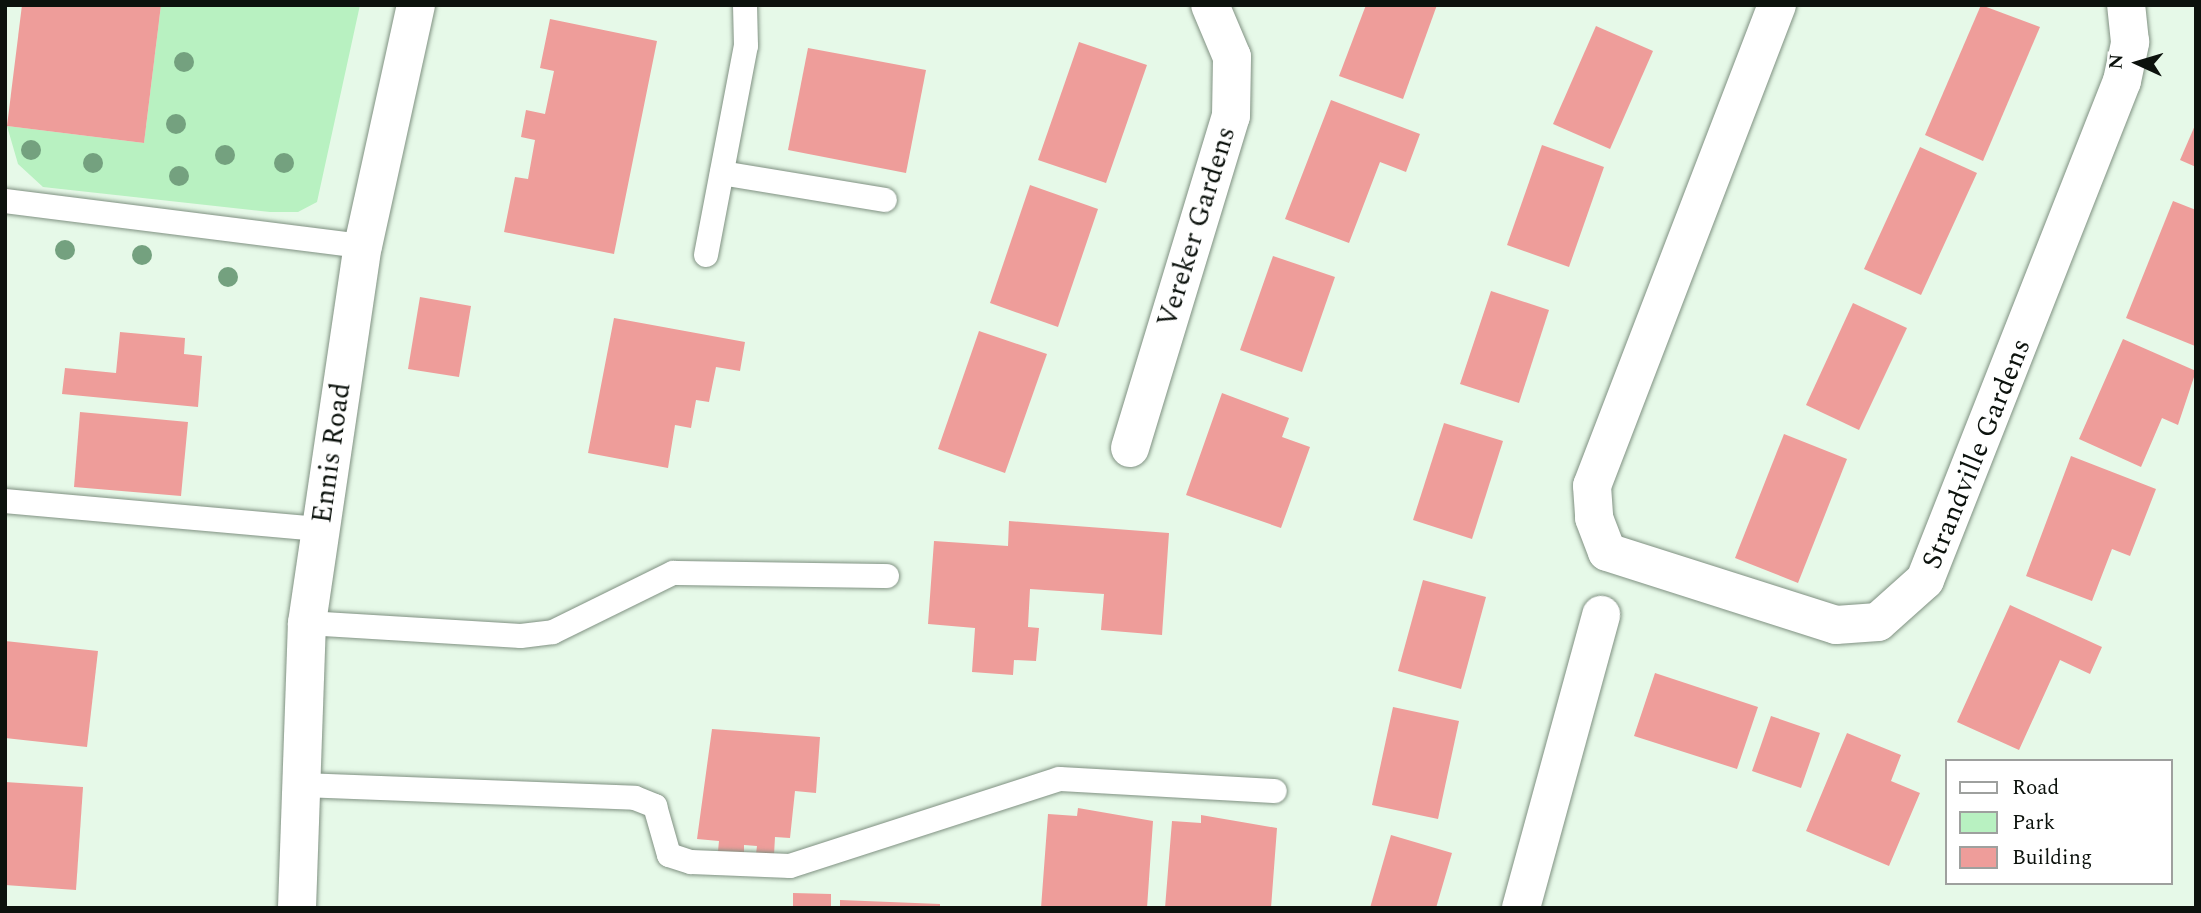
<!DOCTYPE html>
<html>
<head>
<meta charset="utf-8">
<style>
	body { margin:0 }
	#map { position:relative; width:2201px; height:913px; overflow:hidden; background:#e6f9e8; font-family:Spectral,serif }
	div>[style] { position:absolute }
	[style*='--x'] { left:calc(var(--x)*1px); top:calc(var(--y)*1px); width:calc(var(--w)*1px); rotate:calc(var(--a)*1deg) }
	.green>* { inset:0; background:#b8f1c1 }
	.building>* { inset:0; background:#ee9d9a }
	.roads { filter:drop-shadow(0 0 2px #809182) drop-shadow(0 0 2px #809182) }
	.service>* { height:24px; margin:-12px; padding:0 12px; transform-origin:12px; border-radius:12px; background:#fff }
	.minor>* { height:38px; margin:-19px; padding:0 19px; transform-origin:19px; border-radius:19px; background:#fff }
	.secondary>* { height:38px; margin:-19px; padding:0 19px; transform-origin:19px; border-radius:19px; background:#fff }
	.trees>* { width:20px; height:20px; margin:-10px; border-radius:50%; background:#74a17f }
	span { translate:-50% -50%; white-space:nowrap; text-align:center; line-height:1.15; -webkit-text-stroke:5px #fff; paint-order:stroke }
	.street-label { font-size:28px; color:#0c120d }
	.frame { position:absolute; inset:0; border:7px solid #0c120d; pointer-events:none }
	.legend { position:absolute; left:1945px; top:759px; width:228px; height:126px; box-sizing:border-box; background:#fff; border:2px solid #9ea09e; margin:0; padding:9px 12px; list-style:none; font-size:21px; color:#0c120d }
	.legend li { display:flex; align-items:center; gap:14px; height:35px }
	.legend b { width:35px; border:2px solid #9ea09e }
	.north { position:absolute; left:2103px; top:28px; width:70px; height:70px; -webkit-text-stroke:5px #fff; paint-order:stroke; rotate:274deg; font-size:19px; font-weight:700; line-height:28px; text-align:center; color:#0c120d }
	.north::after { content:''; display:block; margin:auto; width:24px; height:32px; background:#0c120d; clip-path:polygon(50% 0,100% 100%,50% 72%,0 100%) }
</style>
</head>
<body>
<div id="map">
	<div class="green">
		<div style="clip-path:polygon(161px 5px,360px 5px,317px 202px,298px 212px,270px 212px,43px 187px,18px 164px,7px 126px,144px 143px)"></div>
	</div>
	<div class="building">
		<div style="clip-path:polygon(22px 5px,161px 5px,144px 143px,7px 126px)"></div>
		<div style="clip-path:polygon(1366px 5px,1437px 5px,1403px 99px,1339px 76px)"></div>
		<div style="clip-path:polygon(1981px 5px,2040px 27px,1983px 161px,1925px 135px)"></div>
		<div style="clip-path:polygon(550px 19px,657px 41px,614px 254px,504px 232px,515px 177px,528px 179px,535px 140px,521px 137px,526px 110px,545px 114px,554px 71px,540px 68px)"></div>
		<div style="clip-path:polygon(1596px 26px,1653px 51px,1610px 149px,1553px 124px)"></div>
		<div style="clip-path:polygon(1079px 42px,1147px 65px,1106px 183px,1038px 160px)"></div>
		<div style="clip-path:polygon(808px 48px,926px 70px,906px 173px,788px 150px)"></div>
		<div style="clip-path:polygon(1331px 100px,1420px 134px,1406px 172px,1380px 162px,1349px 243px,1285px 219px)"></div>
		<div style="clip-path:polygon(2196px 123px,2196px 167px,2180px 160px)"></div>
		<div style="clip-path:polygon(1542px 145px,1604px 167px,1569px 267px,1507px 245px)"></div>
		<div style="clip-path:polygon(1920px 147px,1977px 173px,1921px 295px,1864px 269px)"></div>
		<div style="clip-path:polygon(1030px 185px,1098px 209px,1058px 327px,990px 303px)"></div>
		<div style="clip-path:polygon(2173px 201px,2196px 210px,2195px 346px,2126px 318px)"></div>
		<div style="clip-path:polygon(1273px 256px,1335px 277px,1302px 372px,1240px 350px)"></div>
		<div style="clip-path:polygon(1491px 291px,1549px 310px,1519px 403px,1460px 384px)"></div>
		<div style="clip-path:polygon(420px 297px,471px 306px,459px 377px,408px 369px)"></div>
		<div style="clip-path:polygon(1853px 303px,1907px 328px,1859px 430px,1806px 405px)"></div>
		<div style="clip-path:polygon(614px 318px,745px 342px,740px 371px,716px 367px,709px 402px,696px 400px,691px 428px,675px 425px,668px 468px,588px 453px)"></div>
		<div style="clip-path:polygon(979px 331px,1047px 354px,1005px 473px,938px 449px)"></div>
		<div style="clip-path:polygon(120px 332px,185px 338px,184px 354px,202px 356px,198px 407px,62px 394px,65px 368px,116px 373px)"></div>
		<div style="clip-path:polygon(2123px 339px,2196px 371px,2178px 425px,2162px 418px,2141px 467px,2079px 439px)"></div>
		<div style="clip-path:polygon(1222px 393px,1289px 418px,1282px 437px,1310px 447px,1281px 528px,1186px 495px)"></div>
		<div style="clip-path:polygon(80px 412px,188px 422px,181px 496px,74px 487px)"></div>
		<div style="clip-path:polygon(1444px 423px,1503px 441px,1472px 539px,1413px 520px)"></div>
		<div style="clip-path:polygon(1784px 434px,1847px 459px,1798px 583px,1735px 558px)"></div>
		<div style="clip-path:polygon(2071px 456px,2156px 489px,2130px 556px,2112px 549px,2092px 601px,2026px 576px)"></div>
		<div style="clip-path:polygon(1009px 521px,1169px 533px,1162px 635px,1101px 630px,1104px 594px,1030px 589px,1028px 627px,1039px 628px,1036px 661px,1014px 660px,1013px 675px,972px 672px,975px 628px,928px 624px,934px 541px,1008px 546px)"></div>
		<div style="clip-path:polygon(1423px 580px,1486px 597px,1461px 689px,1398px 671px)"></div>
		<div style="clip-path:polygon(2010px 605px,2102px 647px,2090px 674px,2060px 660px,2019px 750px,1957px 722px)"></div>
		<div style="clip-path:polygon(5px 641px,98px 651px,87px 747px,5px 738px)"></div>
		<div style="clip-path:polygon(1655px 673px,1758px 707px,1737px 769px,1634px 736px)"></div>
		<div style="clip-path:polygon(1393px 707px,1459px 721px,1438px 819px,1372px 805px)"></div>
		<div style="clip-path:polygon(1771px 716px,1820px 733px,1801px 788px,1752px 771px)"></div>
		<div style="clip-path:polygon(712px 729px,820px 737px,816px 793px,795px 791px,790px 838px,775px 837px,774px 855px,756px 854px,757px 846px,744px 845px,744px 853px,718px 851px,719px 841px,697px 839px)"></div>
		<div style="clip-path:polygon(1847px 733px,1901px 755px,1891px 781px,1920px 793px,1889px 866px,1806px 831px)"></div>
		<div style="clip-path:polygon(5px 782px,83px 787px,76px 890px,5px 885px)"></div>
		<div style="clip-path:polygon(1078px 808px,1153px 821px,1147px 908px,1041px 908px,1048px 814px,1077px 816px)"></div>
		<div style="clip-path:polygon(1201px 815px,1277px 828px,1271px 908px,1165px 908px,1172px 821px,1201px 823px)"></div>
		<div style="clip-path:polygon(1391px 835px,1452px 853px,1436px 908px,1370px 908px)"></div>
		<div style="clip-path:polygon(793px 893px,831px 894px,831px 908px,793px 908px)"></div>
		<div style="clip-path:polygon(840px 900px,940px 904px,940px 908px,840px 908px)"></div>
	</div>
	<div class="roads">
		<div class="service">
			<div style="--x:722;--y:173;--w:165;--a:9.4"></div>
			<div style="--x:5;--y:201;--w:361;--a:7.2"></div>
			<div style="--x:706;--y:255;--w:213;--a:-79.2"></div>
			<div style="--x:746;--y:46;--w:41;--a:-91.4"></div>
			<div style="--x:5;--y:501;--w:317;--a:5.1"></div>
			<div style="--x:307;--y:623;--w:214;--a:3.5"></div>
			<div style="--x:521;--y:636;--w:32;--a:-7"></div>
			<div style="--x:553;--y:632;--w:134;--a:-26.2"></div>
			<div style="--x:673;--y:573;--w:214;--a:0.8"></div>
			<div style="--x:302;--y:785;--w:333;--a:2.2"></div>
			<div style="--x:635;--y:798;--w:22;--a:22"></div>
			<div style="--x:655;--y:806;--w:51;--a:74.1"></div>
			<div style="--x:669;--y:855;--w:23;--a:18"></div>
			<div style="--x:691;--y:862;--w:99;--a:2.3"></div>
			<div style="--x:790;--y:866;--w:283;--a:-17.9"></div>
			<div style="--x:1059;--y:779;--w:216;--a:3.2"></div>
		</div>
		<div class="minor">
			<div style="--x:1777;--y:5;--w:515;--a:111.04"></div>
			<div style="--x:1592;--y:486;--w:32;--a:86"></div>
			<div style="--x:1594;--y:518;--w:36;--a:69"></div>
			<div style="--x:1607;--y:552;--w:240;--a:17.7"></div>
			<div style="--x:1836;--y:625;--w:42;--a:-4.1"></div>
			<div style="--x:1878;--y:622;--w:63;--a:-41.8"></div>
			<div style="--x:1925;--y:580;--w:536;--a:-68.46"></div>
			<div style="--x:2122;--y:81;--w:40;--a:-78"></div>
			<div style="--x:2130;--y:42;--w:37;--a:-96"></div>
			<div style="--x:1130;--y:448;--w:347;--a:-73.1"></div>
			<div style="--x:1231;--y:116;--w:59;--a:-89"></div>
			<div style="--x:1232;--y:57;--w:56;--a:-112.9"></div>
			<div style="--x:1521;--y:908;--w:304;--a:-74.7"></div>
		</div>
		<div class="secondary">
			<div style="--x:297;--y:908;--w:285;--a:-88"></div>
			<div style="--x:307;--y:623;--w:381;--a:-81.6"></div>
			<div style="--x:363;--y:246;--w:247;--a:-77.6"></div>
		</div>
	</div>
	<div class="trees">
		<div style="left:184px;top:62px"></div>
		<div style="left:176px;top:124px"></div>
		<div style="left:31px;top:150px"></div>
		<div style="left:225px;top:155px"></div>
		<div style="left:93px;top:163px"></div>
		<div style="left:284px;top:163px"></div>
		<div style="left:179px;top:176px"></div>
		<div style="left:65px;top:250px"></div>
		<div style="left:142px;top:255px"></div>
		<div style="left:228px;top:277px"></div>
	</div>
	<div class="street-label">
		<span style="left:1197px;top:227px;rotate:-73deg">Vereker Gardens</span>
		<span style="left:332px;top:453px;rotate:-82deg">Ennis Road</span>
		<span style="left:1977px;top:454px;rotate:-68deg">Strandville Gardens</span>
	</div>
	<div class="frame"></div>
	<ul class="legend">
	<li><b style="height:9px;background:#fff"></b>Road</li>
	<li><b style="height:19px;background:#b8f1c1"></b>Park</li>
	<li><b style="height:19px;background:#ee9d9a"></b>Building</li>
	</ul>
	<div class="north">N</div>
</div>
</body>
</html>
